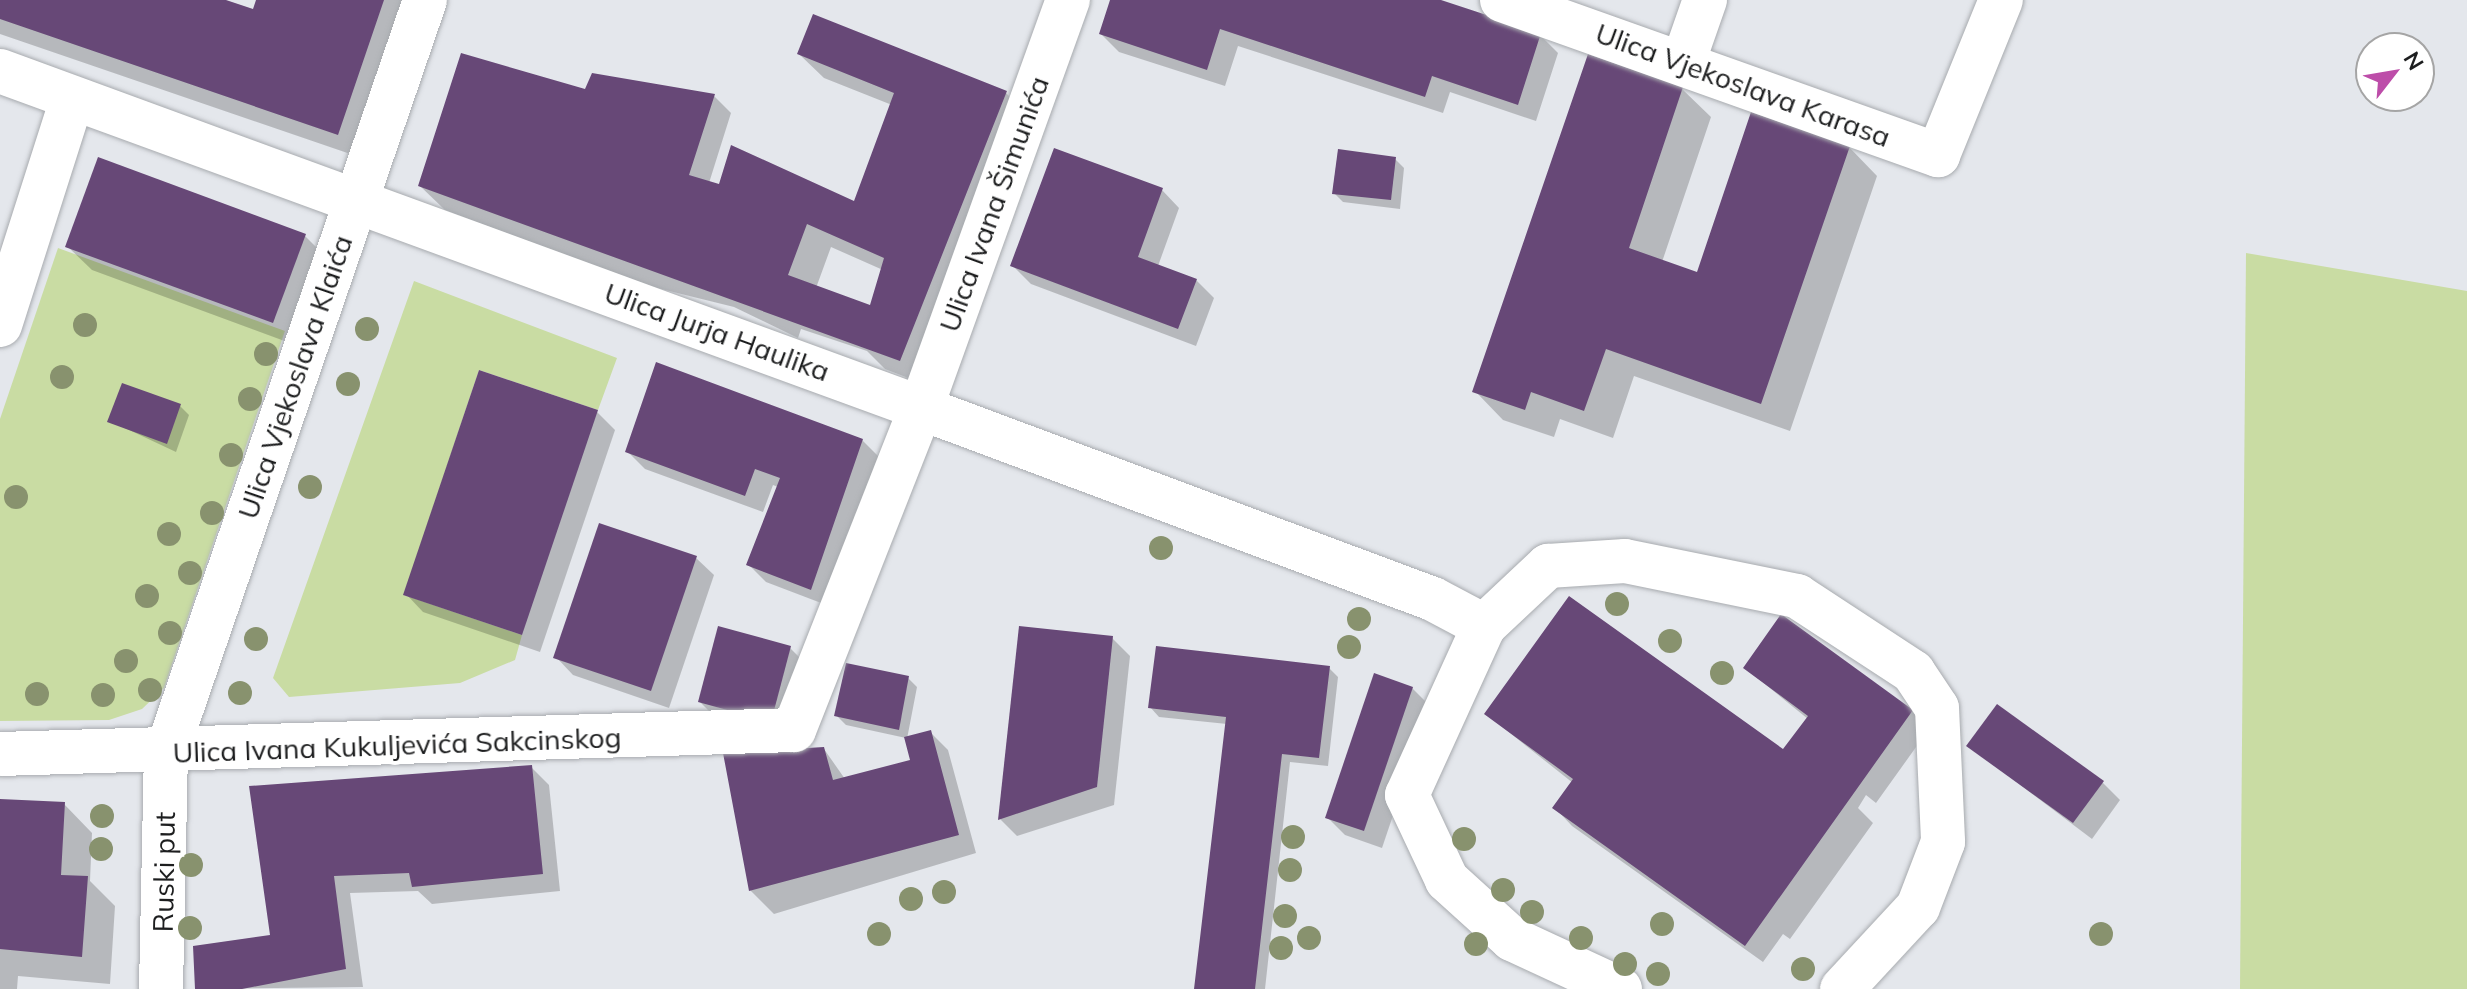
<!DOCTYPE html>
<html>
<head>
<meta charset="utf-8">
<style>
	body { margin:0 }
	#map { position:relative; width:2467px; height:989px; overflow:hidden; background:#e4e7ec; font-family:Mulish,sans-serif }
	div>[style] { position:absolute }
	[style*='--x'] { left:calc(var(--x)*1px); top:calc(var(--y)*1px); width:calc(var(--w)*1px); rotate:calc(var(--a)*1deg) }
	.green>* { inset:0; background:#c9dca3 }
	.shadow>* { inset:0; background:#0003 }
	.building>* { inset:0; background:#674877 }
	.roads { filter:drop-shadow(0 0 2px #a8abaf) drop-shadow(0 0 2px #a8abaf) }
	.minor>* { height:44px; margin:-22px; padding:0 22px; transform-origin:22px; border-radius:22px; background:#fff }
	.trees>* { width:24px; height:24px; margin:-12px; border-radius:50%; background:#88926e }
	span { translate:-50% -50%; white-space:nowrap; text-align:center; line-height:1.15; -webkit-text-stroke:8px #fff; paint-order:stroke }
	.street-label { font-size:28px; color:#1d1e1f }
	.north { position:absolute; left:2355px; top:32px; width:80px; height:80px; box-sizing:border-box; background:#fff; border:2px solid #a5a5a5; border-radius:50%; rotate:59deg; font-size:22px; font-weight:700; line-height:32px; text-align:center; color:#1d1e1f }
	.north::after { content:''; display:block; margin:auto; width:28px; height:36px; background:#bd4da9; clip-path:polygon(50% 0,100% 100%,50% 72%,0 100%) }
</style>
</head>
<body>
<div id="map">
	<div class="green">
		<div style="clip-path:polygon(58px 248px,285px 331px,164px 688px,142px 709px,109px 720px,0 721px,0 419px)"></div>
		<div style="clip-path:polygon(2246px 253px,2467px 291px,2467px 989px,2240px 989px)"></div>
		<div style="clip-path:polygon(414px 281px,617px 358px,598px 410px,479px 370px,404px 595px,522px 635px,515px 660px,460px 683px,289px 697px,273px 678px)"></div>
	</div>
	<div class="shadow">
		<div style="clip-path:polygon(0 0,220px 0,254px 11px,258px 0,416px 0,362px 158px,0 34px)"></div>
		<div style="clip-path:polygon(1112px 0,1434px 0,1540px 35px,1558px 53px,1536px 121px,1450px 92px,1443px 113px,1238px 46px,1225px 86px,1119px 52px,1101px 34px)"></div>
		<div style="clip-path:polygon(evenodd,799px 54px,1006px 93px,1030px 117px,924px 384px,885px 369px,867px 351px,801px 329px,798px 338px,734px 307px,641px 284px,445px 210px,420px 186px,587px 92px,593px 75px,714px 96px,731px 113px,709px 183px,720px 186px,732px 147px,856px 204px,892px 105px,824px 78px,799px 54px,831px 247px,883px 270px,871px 309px,816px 288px,831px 247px)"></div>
		<div style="clip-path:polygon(1682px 89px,1711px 117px,1662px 262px,1698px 275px,1849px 147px,1877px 176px,1790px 431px,1634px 376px,1613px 438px,1560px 419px,1554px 437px,1503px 420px,1475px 391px)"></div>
		<div style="clip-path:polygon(1395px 159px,1404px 168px,1400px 209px,1343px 202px,1334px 193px)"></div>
		<div style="clip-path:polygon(1162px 190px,1179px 208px,1158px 266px,1196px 280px,1214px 298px,1196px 346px,1031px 284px,1013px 266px)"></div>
		<div style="clip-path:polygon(305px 236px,329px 260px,298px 346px,92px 270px,67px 246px)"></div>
		<div style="clip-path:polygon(180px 406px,189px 415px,176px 452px,110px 421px)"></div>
		<div style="clip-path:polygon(597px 412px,615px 430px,540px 652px,423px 612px,406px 594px)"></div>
		<div style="clip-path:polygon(862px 440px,880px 458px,829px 606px,766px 582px,748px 564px,778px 487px,773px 485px,763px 512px,645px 469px,627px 451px)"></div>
		<div style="clip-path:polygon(696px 558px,714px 575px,669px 708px,573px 675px,556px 657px)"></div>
		<div style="clip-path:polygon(1112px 638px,1130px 656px,1114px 805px,1017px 836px,1000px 819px)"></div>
		<div style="clip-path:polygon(790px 648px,808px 666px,788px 738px,718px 720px,700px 702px)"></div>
		<div style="clip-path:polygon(1329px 668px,1338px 677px,1328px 766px,1290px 762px,1265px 989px,1196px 989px,1227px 724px,1159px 717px,1150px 707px)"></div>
		<div style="clip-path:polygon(1745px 668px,1912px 711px,1929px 729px,1876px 803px,1866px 795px,1858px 808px,1873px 823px,1790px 939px,1783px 934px,1763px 962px,1572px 826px,1555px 808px,1573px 783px,1486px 714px,1790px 757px,1808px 719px)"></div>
		<div style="clip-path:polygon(908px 678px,917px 687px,907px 739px,931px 733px,948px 750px,976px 853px,774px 914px,750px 890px,824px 749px,845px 779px,913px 761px,906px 738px,846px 725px,837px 716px)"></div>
		<div style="clip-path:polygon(1412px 688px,1430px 706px,1382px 848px,1345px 835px,1327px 817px)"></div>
		<div style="clip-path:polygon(1969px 746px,2102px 782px,2120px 800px,2092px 839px)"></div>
		<div style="clip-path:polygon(531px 767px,549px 785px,560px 891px,432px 904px,418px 891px,350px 893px,363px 987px,197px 989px,272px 937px,252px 788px)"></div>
		<div style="clip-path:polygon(0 801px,64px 804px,92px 833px,90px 881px,115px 906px,110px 984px,18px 976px,17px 989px,0 989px)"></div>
	</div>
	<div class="building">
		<div style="clip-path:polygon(0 0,226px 0,253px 9px,256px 0,384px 0,338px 135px,0 19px)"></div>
		<div style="clip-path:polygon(1110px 0,1441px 0,1541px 33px,1518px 105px,1432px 76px,1425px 97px,1220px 29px,1207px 70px,1099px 34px)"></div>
		<div style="clip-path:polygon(evenodd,813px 14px,1007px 91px,900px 361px,418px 186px,461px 53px,585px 89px,592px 73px,715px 94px,689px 175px,719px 184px,731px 145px,854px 201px,894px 93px,797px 54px,813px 14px,807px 224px,884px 258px,870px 305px,788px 275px,807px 224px)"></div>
		<div style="clip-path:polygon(1588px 54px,1683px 87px,1629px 248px,1697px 272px,1751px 112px,1850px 146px,1761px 404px,1606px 349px,1584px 411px,1531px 392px,1525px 410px,1472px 392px)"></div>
		<div style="clip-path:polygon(1054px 148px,1163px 188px,1138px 257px,1197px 279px,1178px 329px,1010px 266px)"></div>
		<div style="clip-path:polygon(1338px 149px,1396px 157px,1391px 200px,1332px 194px)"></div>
		<div style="clip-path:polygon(98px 157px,306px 234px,273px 323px,65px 247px)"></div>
		<div style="clip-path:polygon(656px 362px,863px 439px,811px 590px,746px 565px,780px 478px,755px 469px,745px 496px,625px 452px)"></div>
		<div style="clip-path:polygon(479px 370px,598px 410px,522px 635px,403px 595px)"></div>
		<div style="clip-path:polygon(122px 383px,181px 404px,167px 444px,107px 422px)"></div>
		<div style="clip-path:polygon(599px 523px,697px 556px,651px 691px,553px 658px)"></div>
		<div style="clip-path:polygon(1569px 596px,1783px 749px,1808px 716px,1743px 668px,1781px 614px,1913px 710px,1745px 946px,1552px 808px,1573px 779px,1484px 714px)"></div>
		<div style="clip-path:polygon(718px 626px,791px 646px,771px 722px,698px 702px)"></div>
		<div style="clip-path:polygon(1019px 626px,1113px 636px,1097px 787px,998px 820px)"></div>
		<div style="clip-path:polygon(1156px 646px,1330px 666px,1319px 758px,1282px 754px,1255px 989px,1194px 989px,1226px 717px,1148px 708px)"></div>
		<div style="clip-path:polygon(846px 663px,909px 676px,899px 730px,834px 716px)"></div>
		<div style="clip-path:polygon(1374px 673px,1413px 687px,1364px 831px,1325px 818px)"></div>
		<div style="clip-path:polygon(1997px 704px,2104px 781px,2073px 823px,1966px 746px)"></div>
		<div style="clip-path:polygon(931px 730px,959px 835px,749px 891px,723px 753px,824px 747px,833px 780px,910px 760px,904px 737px)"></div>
		<div style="clip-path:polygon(532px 765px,543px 874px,412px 887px,409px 873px,334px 876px,346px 969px,242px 989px,195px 989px,193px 946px,270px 935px,249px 786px)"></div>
		<div style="clip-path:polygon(0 799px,65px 802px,61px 875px,88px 876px,82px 957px,0 949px)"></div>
	</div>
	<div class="roads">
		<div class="minor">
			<div style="--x:1502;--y:0;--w:463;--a:19.6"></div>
			<div style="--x:1938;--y:155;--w:167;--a:-67.9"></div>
			<div style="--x:1683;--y:63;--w:67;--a:-70.8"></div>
			<div style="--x:0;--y:71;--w:981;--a:20.1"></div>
			<div style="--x:921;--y:408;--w:546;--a:20.46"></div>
			<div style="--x:1433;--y:599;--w:58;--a:27.9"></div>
			<div style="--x:0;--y:325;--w:236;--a:-72.3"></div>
			<div style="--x:0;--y:754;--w:794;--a:-1.73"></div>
			<div style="--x:794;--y:730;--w:346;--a:-68.5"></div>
			<div style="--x:921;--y:408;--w:434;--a:-70.2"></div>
			<div style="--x:161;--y:989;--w:235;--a:-88.8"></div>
			<div style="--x:166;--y:754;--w:797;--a:-71.04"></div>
			<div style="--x:1620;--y:989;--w:119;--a:-155.2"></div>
			<div style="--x:1512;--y:939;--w:88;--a:-137.8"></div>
			<div style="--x:1447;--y:880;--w:94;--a:-115.2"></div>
			<div style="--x:1407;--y:795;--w:186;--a:-65.5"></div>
			<div style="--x:1484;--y:626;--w:88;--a:-43.2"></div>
			<div style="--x:1548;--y:566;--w:77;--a:-3.7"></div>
			<div style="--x:1625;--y:561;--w:176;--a:11.5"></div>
			<div style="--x:1797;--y:596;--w:139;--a:33.2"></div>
			<div style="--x:1913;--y:672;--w:43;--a:56.3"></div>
			<div style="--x:1937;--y:708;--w:134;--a:87.4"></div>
			<div style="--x:1943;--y:842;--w:70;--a:111"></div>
			<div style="--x:1918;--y:907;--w:112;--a:132.8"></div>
		</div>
	</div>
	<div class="trees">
		<div style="left:85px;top:325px"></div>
		<div style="left:367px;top:329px"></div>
		<div style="left:266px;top:354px"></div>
		<div style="left:62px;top:377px"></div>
		<div style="left:348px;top:384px"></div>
		<div style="left:250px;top:399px"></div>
		<div style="left:231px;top:455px"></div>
		<div style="left:310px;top:487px"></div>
		<div style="left:16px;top:497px"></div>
		<div style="left:212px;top:513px"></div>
		<div style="left:169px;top:534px"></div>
		<div style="left:1161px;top:548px"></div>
		<div style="left:190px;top:573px"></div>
		<div style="left:147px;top:596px"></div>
		<div style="left:1617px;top:604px"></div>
		<div style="left:1359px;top:619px"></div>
		<div style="left:170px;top:633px"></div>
		<div style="left:256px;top:639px"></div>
		<div style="left:1670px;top:641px"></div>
		<div style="left:1349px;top:647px"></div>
		<div style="left:126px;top:661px"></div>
		<div style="left:1722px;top:673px"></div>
		<div style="left:150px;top:690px"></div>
		<div style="left:240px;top:693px"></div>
		<div style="left:37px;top:694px"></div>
		<div style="left:103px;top:695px"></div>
		<div style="left:102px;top:816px"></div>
		<div style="left:1293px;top:837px"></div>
		<div style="left:1464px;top:839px"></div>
		<div style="left:101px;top:849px"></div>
		<div style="left:191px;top:865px"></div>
		<div style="left:1290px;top:870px"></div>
		<div style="left:1503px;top:890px"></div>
		<div style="left:944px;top:892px"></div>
		<div style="left:911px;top:899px"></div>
		<div style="left:1532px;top:912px"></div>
		<div style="left:1285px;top:916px"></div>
		<div style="left:1662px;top:924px"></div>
		<div style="left:190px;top:928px"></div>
		<div style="left:879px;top:934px"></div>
		<div style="left:2101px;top:934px"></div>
		<div style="left:1309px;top:938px"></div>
		<div style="left:1581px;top:938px"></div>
		<div style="left:1476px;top:944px"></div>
		<div style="left:1281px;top:948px"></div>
		<div style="left:1625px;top:964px"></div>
		<div style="left:1803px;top:969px"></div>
		<div style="left:1658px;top:974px"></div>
	</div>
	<div class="street-label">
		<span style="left:1743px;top:85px;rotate:20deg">Ulica Vjekoslava Karasa</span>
		<span style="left:994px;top:204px;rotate:-70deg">Ulica Ivana Šimunića</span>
		<span style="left:717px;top:332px;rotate:20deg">Ulica Jurja Haulika</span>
		<span style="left:295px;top:377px;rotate:-71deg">Ulica Vjekoslava Klaića</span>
		<span style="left:397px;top:745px;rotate:-2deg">Ulica Ivana Kukuljevića Sakcinskog</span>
		<span style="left:164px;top:872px;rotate:-89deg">Ruski put</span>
	</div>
	<div class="north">N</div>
</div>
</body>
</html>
